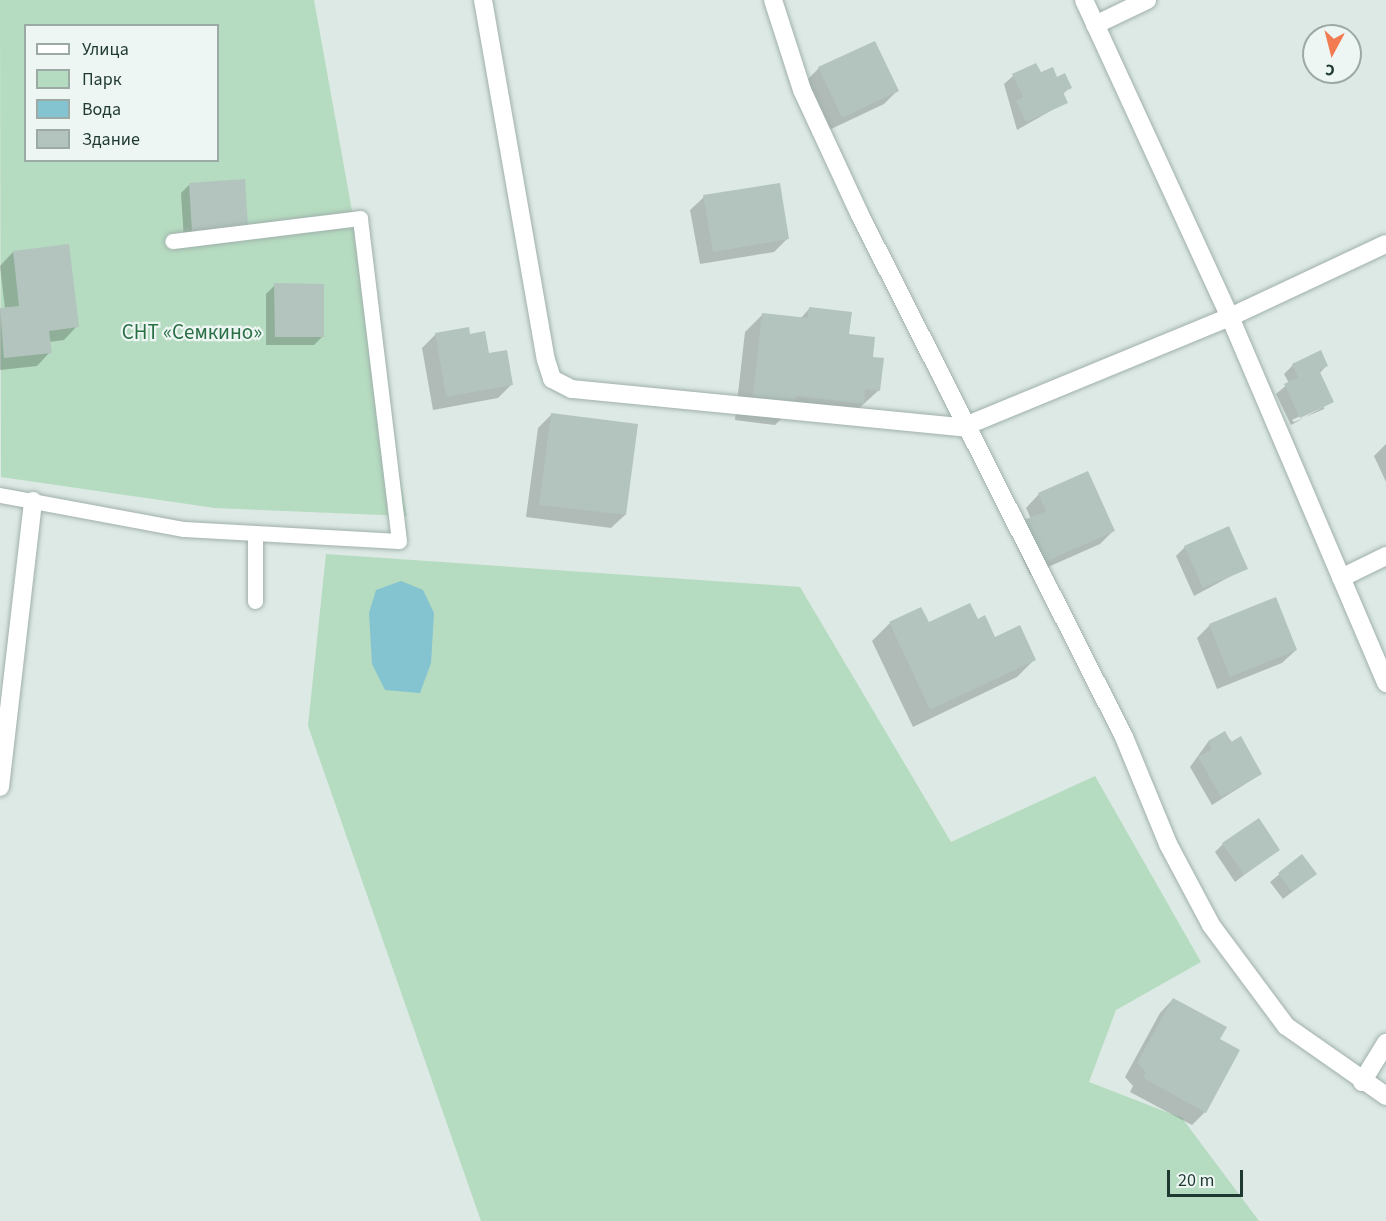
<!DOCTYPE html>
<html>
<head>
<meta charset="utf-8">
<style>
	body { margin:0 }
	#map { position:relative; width:1386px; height:1221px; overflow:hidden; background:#dde9e4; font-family:"Source Sans 3",sans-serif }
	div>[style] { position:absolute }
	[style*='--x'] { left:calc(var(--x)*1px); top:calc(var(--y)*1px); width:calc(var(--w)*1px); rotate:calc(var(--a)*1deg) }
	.green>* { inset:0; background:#b5dbc0 }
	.water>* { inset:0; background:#84c3d0 }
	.shadow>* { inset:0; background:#0003 }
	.building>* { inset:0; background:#b2c4bd }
	.roads { filter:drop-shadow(0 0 2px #a0b0ab) drop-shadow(0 0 2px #a0b0ab) }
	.service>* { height:15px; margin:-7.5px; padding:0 7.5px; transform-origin:7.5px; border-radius:7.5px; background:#fff }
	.minor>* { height:18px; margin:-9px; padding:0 9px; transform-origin:9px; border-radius:9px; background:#fff }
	span { translate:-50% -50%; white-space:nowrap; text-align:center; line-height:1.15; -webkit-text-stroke:4.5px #edf6f2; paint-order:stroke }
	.park-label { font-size:21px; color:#296f45 }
	.legend { position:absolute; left:24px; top:24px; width:195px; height:138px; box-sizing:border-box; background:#edf6f2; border:2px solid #9baaa5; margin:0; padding:8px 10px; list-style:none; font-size:18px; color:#1f3832 }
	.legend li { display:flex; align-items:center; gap:12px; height:30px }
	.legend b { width:30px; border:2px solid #9baaa5 }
	.north { position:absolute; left:1302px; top:24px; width:60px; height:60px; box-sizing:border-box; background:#edf6f2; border:2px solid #9baaa5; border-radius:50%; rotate:187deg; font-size:16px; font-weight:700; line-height:24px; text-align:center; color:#1f3832 }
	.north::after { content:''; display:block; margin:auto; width:21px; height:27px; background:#f27b52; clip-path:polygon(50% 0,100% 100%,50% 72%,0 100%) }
	.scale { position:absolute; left:1167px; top:1170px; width:76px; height:27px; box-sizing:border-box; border:3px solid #1f3832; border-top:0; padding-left:8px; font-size:18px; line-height:21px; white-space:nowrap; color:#1f3832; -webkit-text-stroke:4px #edf6f2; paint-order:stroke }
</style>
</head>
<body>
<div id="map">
	<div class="green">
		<div style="clip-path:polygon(evenodd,0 0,314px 0,407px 516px,215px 508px,1px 477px,0 0,26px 26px,218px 26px,218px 160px,26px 160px,26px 26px)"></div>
		<div style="clip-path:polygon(326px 554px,800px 587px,951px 842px,1095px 776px,1201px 962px,1116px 1010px,1089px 1082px,1182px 1118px,1259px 1221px,481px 1221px,308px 726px)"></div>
	</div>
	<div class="water">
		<div style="clip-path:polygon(401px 581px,423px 590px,434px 613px,431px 663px,420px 693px,385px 690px,372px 664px,369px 613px,376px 590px)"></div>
	</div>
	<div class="shadow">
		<div style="clip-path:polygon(819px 68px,897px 91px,884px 104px,829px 130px,806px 81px)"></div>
		<div style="clip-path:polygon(1013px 76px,1057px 79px,1070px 87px,1062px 95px,1066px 102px,1017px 130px,1004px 84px)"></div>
		<div style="clip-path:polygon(189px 185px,238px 236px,184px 240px,181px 193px)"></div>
		<div style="clip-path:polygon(704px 197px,787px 239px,774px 252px,700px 264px,690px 210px)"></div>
		<div style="clip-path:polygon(13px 252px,77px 326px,64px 340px,49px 342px,50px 352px,37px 366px,0 370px,0 309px,5px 309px,0 266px)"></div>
		<div style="clip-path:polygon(275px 285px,323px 336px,314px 345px,266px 345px,266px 294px)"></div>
		<div style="clip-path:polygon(809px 309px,871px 359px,879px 390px,845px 421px,786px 414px,775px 425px,735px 420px,745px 332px,762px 315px,800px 319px)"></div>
		<div style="clip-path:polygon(436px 334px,469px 336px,511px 385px,498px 398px,433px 410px,422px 348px)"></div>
		<div style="clip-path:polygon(evenodd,1293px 365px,1326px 366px,1319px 374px,1332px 402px,1291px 425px,1276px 394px,1289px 383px,1284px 374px,1293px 365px,1324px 405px,1324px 409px,1294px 422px,1292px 420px,1324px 405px)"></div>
		<div style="clip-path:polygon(551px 415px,625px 515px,611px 528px,526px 517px,538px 428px)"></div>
		<div style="clip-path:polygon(1386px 444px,1386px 482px,1374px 456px)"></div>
		<div style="clip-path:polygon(1039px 494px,1113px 531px,1100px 544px,1030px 575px,1012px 535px,1031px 519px,1026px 508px)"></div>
		<div style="clip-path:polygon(1185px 547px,1246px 568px,1194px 596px,1176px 556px)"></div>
		<div style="clip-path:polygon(920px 609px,928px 624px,977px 621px,994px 639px,1034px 660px,1017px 677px,913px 727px,872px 641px,889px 624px)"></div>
		<div style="clip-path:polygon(1210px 625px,1296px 650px,1282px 663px,1217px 689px,1197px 638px)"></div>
		<div style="clip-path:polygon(1224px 733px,1261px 774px,1212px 805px,1190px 767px,1208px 742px)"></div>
		<div style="clip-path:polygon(1223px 844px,1278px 849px,1235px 882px,1215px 852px)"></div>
		<div style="clip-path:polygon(1302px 856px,1315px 874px,1283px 899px,1270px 882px)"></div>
		<div style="clip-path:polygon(1173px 999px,1218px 1040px,1205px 1112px,1192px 1125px,1130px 1092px,1133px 1086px,1125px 1077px,1160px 1013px)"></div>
	</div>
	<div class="building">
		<div style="clip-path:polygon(875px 41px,899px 91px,842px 118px,818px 67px)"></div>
		<div style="clip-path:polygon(1036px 63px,1041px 72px,1053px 67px,1057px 77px,1065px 73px,1072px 88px,1063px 92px,1068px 103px,1026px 122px,1016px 101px,1023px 97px,1012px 74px)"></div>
		<div style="clip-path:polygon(245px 179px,248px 227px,192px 232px,189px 183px)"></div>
		<div style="clip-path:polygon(780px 183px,789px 239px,713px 252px,703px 195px)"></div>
		<div style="clip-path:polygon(69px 244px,79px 327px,49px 331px,52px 353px,4px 358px,0 308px,19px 306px,13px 251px)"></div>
		<div style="clip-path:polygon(274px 283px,324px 284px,324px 337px,275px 337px)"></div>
		<div style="clip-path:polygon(809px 307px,852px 312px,849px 334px,875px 337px,873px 357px,884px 358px,880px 391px,865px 389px,864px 404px,796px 396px,794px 408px,752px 403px,762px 313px,808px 318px)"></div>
		<div style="clip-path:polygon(469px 327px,470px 334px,485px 331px,489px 353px,507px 350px,513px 385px,446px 397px,435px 333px)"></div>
		<div style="clip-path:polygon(1321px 350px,1328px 366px,1319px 370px,1334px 402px,1300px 418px,1284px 384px,1298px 377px,1292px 364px)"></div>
		<div style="clip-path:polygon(551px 413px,638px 424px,626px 515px,539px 505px)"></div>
		<div style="clip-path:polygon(1088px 471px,1115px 531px,1043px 563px,1024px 520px,1046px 511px,1038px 493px)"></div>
		<div style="clip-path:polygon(1229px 526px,1248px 569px,1203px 588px,1184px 546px)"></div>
		<div style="clip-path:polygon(1276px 597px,1297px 650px,1230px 677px,1209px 624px)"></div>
		<div style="clip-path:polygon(970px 603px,978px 619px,985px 615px,995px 637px,1020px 625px,1036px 660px,930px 710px,889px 622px,921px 607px,929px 622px)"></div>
		<div style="clip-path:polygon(1225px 731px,1231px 742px,1241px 736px,1262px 774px,1221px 797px,1198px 757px,1212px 749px,1208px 741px)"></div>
		<div style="clip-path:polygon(1259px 818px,1280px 850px,1244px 875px,1222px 843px)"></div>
		<div style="clip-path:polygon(1302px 854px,1317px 874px,1292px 892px,1278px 873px)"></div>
		<div style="clip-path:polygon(1173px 998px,1227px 1027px,1220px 1039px,1240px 1050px,1206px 1113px,1143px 1078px,1146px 1072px,1137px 1063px)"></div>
	</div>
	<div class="roads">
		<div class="service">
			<div style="--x:0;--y:495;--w:187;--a:10.5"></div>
			<div style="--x:184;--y:529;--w:215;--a:3.2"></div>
			<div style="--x:399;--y:541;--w:325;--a:-96.9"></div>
			<div style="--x:360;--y:218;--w:189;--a:173"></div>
			<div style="--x:255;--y:601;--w:68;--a:-90"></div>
		</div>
		<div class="minor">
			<div style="--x:483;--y:0;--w:365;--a:80.1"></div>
			<div style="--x:546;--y:360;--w:20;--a:72"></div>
			<div style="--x:552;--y:379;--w:22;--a:27"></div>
			<div style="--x:572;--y:389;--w:393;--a:5.6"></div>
			<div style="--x:963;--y:427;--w:289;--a:-22.4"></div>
			<div style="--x:1230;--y:317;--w:172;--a:-25.1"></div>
			<div style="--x:773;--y:0;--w:95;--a:72.1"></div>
			<div style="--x:802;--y:90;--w:138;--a:65.1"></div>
			<div style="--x:860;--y:215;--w:585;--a:63.17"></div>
			<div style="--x:1124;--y:737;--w:116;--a:67.6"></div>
			<div style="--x:1168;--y:844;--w:92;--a:62"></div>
			<div style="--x:1211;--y:925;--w:126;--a:53.4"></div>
			<div style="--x:1286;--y:1026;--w:122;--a:35"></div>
			<div style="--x:1084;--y:0;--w:349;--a:65.3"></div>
			<div style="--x:1230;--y:317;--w:398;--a:66.9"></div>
			<div style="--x:1095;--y:25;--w:58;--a:-25.7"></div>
			<div style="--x:1341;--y:578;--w:50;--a:-26.1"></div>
			<div style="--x:0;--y:787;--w:288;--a:-83.4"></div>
			<div style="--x:1362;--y:1082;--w:46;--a:-58.4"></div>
		</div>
	</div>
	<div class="park-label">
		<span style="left:192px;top:332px">СНТ «Семкино»</span>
	</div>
	<ul class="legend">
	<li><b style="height:8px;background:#fff"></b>Улица</li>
	<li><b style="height:16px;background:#b5dbc0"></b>Парк</li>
	<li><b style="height:16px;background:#84c3d0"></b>Вода</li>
	<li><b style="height:16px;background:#b2c4bd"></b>Здание</li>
	</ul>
	<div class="north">С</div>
	<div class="scale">20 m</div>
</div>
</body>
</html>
